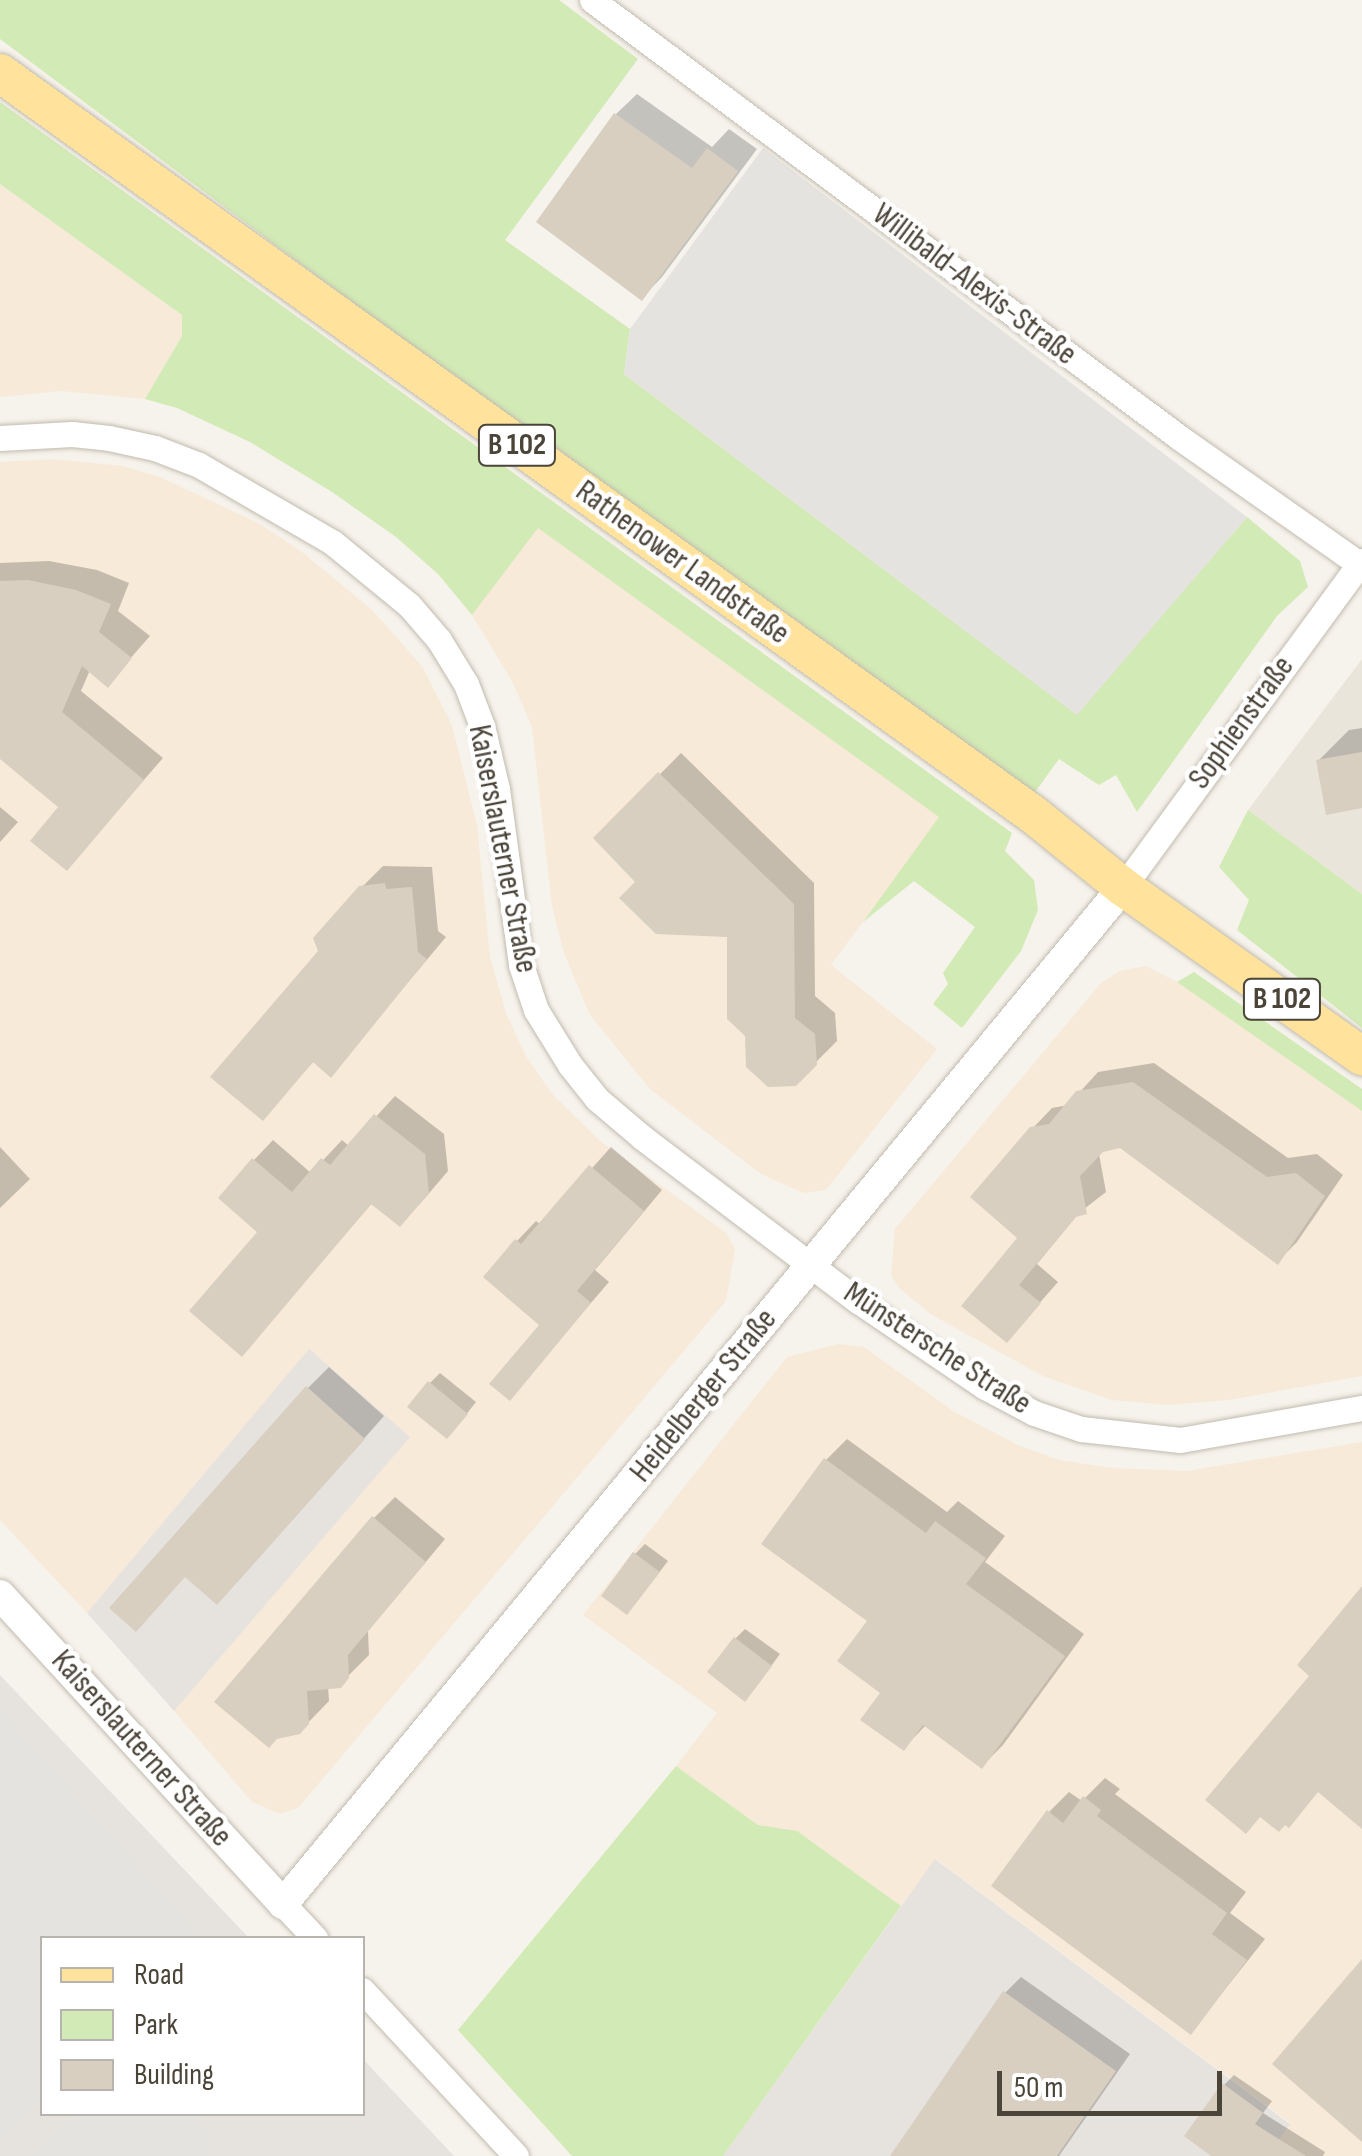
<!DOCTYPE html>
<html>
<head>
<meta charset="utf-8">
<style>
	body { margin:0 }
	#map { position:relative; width:1362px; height:2156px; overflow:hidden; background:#f6f3ec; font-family:"Sofia Sans Condensed",sans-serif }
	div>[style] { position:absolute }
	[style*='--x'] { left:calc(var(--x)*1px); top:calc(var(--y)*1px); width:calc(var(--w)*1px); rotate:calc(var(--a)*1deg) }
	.residential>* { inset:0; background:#eae5da }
	.commercial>* { inset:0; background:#f7ead8 }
	.industrial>* { inset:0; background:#e6e2dd }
	.green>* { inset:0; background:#d2eab5 }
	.parking>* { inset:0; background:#e5e3e0 }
	.shadow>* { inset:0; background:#0003 }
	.building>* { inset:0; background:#d8cfc1 }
	.roads { filter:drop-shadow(0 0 2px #c2bbae) drop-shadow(0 0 2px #c2bbae) }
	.minor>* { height:25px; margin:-12.5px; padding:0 12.5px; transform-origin:12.5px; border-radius:12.5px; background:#fff }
	.tertiary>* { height:30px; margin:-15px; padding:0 15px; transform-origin:15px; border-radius:15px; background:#fff }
	.primary>* { height:38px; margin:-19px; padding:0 19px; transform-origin:19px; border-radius:19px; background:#ffe39c }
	span { translate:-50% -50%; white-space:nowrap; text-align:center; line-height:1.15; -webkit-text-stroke:9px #fff; paint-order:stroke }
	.shield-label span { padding:2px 8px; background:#fff; border:2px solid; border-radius:8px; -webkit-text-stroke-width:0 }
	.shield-label { font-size:30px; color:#4b4439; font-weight:700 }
	.street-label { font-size:32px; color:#4b4439 }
	.legend { position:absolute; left:40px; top:1936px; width:325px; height:180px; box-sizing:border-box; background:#fff; border:2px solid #b7b4b0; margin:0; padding:12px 18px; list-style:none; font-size:30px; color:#4b4439 }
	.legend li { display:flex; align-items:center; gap:20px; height:50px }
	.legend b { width:50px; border:2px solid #b7b4b0 }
	.scale { position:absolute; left:997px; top:2071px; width:225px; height:45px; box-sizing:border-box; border:5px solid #4b4439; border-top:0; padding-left:12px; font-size:30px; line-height:35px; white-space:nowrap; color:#4b4439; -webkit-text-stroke:8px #fff; paint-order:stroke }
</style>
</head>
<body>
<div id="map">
	<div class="residential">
		<div style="clip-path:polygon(1362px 659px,1362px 894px,1248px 810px)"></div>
	</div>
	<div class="commercial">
		<div style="clip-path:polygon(0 184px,182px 315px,182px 336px,145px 399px,61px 391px,0 397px)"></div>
		<div style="clip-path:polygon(52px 459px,122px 466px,160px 477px,258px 523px,302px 552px,371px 609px,399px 640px,423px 668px,452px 725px,477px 825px,490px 957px,507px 1016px,527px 1058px,553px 1095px,600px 1141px,726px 1233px,735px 1249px,726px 1301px,298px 1808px,280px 1814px,252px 1802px,174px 1711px,409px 1437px,309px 1350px,87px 1613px,0 1520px,0 462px)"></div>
		<div style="clip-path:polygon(537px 527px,940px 817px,831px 965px,937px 1049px,826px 1190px,804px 1193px,761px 1174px,650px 1089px,590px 1015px,564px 953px,552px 906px,532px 727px,513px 683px,472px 615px)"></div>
		<div style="clip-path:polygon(1146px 966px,1177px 982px,1362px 1111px,1362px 1376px,1229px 1400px,1169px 1405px,1112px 1400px,1043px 1376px,932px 1315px,899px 1288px,891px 1275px,895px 1229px,1101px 983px,1120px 971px)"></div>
		<div style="clip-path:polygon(839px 1344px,864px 1347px,953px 1411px,1018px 1445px,1059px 1460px,1112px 1468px,1187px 1471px,1362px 1442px,1362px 2156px,1268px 2156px,1290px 2123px,936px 1859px,901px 1906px,797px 1831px,758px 1825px,676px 1766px,717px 1713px,583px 1615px,787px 1357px)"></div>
	</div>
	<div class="industrial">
		<div style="clip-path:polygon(309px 1349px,410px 1437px,174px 1711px,87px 1613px)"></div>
		<div style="clip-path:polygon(0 1675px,249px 1938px,42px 1938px,42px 2114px,362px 2114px,363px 2059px,454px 2156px,0 2156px)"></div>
		<div style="clip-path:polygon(935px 1859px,1290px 2124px,1268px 2156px,723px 2156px)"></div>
	</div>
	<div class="green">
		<div style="clip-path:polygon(0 0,559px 0,638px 59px,505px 240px,630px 329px,624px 374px,1076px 714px,1247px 517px,1300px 561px,1308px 587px,1277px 616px,1137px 812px,1116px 775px,1099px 785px,1059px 759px,1033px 795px,564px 461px,0 39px)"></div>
		<div style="clip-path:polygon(0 102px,1012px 833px,1005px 851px,1034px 880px,1038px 910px,1021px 951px,962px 1028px,933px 1004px,948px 984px,943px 973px,975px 927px,914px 881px,863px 922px,939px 817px,538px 528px,472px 615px,438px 574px,396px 537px,332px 492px,250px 442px,177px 408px,145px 399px,182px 336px,182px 315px,0 184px)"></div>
		<div style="clip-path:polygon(1248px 810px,1362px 894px,1362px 1028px,1237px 930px,1249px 900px,1219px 867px)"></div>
		<div style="clip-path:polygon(1194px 972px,1362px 1089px,1362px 1111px,1177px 982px)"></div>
		<div style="clip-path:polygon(676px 1766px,758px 1825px,797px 1831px,901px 1906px,723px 2156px,572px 2156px,458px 2030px)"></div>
	</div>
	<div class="parking">
		<div style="clip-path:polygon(763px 148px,1247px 517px,1077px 715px,624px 374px,630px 329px)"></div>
		<div style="clip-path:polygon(0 1708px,203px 1938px,42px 1938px,42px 2102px,0 2140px)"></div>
		<div style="clip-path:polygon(76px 2114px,198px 2114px,207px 2126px,207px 2156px,28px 2156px)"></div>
	</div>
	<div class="shadow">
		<div style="clip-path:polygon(637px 94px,712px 147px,729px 129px,757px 149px,662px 277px,642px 298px,540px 222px,616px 114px)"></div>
		<div style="clip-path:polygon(49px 561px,97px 570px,129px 583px,118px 611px,150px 636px,107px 685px,90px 670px,81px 691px,163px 758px,67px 868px,62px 806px,0 756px,0 563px)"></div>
		<div style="clip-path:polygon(1362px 728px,1362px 806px,1319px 760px,1349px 730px)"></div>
		<div style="clip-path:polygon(681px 753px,814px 883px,815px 996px,835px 1013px,837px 1041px,795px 1083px,748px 1035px,729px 934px,639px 882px,597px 838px)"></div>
		<div style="clip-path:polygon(0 807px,18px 822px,0 842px)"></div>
		<div style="clip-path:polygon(383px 866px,432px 867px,438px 931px,446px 937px,331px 1074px,315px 1060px,263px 1117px,320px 951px,361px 888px)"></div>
		<div style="clip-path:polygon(1154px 1063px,1288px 1158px,1317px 1154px,1343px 1175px,1297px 1242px,1277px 1262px,1121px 1146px,1104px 1150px,1099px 1154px,1106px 1192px,1079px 1213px,1037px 1264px,1058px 1282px,1007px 1340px,1032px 1129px,1052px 1108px,1068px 1105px,1098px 1072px)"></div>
		<div style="clip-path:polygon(395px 1096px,444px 1134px,448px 1171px,419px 1205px,373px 1202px,242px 1354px,261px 1232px,254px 1160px,273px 1140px,311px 1173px,342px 1140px,349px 1146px)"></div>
		<div style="clip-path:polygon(0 1147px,30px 1179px,0 1208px)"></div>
		<div style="clip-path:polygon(611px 1147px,662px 1190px,595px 1270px,609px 1282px,510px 1397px,542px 1324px,517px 1241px,536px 1221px,541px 1225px)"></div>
		<div style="clip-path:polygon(329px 1367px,384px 1416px,238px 1581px,308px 1388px)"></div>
		<div style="clip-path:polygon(440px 1373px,476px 1402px,457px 1426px,430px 1383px)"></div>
		<div style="clip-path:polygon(847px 1439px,947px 1512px,958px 1501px,1005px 1536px,985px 1562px,1084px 1634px,1003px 1745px,982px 1766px,926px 1725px,904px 1748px,884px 1692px,870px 1620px,826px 1460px)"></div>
		<div style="clip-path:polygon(395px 1497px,445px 1539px,368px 1631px,369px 1655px,339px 1685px,328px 1686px,329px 1701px,299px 1732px,278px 1736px,374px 1518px)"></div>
		<div style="clip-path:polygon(645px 1544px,668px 1561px,637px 1601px,635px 1554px)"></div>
		<div style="clip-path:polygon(745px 1629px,780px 1654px,755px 1688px,735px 1639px)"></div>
		<div style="clip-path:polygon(1105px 1778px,1120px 1789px,1115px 1794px,1246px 1892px,1230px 1913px,1265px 1939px,1191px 2032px,1049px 1812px,1069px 1792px,1082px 1801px)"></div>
		<div style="clip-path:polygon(1021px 1977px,1130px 2054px,1059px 2156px,893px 2156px,1005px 1993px)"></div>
		<div style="clip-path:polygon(1234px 2075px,1272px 2101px,1263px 2113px,1325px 2152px,1323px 2156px,1215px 2156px,1224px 2085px)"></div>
	</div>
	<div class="building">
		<div style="clip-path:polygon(614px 113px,692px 168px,707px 148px,738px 171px,642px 301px,536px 222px)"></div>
		<div style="clip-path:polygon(28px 580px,76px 590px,111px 604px,99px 632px,132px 658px,108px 688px,82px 666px,62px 712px,144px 780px,67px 871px,30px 841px,58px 807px,0 759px,0 581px)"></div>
		<div style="clip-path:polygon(1362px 752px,1362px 808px,1326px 815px,1316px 760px)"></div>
		<div style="clip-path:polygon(658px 772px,794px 904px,795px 1018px,815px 1034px,817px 1065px,796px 1086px,768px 1087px,746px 1067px,745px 1036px,727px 1019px,727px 937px,656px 934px,619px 898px,635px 882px,593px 838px)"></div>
		<div style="clip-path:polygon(385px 883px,386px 889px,412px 887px,418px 952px,427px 959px,331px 1078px,313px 1062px,263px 1121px,210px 1077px,318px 951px,313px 938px,359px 886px)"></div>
		<div style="clip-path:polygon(1133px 1082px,1267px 1177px,1296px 1173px,1325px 1196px,1278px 1265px,1120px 1148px,1103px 1152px,1080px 1176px,1087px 1214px,1076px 1217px,1019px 1285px,1041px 1303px,1007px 1343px,961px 1306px,1017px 1238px,970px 1197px,1030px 1127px,1049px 1124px,1076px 1091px)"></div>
		<div style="clip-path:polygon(374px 1114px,425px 1154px,429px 1193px,400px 1227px,371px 1204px,242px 1357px,189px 1311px,257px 1232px,218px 1198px,252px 1158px,292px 1192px,321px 1158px,330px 1165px)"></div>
		<div style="clip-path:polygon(589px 1165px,644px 1211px,577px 1291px,591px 1303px,510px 1401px,489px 1384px,539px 1325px,483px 1277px,515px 1239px,521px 1244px)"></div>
		<div style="clip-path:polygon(428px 1381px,468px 1414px,447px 1439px,407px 1407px)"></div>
		<div style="clip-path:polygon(306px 1386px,365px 1439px,217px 1605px,185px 1577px,136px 1632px,109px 1608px)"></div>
		<div style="clip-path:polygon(824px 1458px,926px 1533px,935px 1521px,986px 1558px,966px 1584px,1065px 1656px,982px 1769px,923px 1725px,904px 1751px,860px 1720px,880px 1693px,837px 1661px,867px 1621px,761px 1544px)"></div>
		<div style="clip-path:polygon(372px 1516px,426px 1562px,348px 1655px,349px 1678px,341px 1688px,307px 1691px,309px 1724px,300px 1734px,277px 1739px,269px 1748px,214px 1702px)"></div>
		<div style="clip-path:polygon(633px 1552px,660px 1572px,627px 1615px,601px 1596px)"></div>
		<div style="clip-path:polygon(1362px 1586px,1362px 1829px,1318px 1792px,1289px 1828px,1285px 1825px,1279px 1832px,1260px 1817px,1246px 1834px,1205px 1800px,1309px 1676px,1297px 1665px)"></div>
		<div style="clip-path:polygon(734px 1637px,772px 1666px,745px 1702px,707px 1672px)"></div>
		<div style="clip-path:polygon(1083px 1796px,1101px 1810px,1097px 1816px,1227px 1913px,1212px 1934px,1247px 1960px,1191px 2035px,991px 1886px,1047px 1810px,1063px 1823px)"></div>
		<div style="clip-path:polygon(1362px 1959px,1362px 2142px,1272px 2064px)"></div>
		<div style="clip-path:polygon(1003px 1991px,1116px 2071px,1057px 2156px,890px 2156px)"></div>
		<div style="clip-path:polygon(1222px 2083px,1263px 2113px,1255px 2124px,1306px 2156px,1211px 2156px,1184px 2136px)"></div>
	</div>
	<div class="roads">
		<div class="minor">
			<div style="--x:592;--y:0;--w:733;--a:36.68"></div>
			<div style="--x:1180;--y:438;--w:223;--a:35.1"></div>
			<div style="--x:0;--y:438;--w:72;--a:-3.2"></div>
			<div style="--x:72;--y:434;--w:37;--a:6"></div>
			<div style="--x:109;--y:438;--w:47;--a:12.3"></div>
			<div style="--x:155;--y:448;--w:47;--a:21.1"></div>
			<div style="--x:199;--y:465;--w:154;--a:30.1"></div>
			<div style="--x:332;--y:542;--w:99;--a:39.3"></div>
			<div style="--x:409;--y:605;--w:46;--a:49.4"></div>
			<div style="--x:439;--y:640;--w:52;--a:58.5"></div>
			<div style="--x:466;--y:684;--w:45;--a:69.1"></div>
			<div style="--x:482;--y:726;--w:65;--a:76.6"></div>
			<div style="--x:497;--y:789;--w:178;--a:82.2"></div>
			<div style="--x:521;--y:965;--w:47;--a:71.6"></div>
			<div style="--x:536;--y:1010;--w:65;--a:58.3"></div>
			<div style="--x:570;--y:1065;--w:43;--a:51.5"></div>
			<div style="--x:597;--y:1099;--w:60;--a:40.3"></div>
			<div style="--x:643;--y:1138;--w:270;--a:37.2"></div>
			<div style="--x:858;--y:1301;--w:153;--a:34.1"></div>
			<div style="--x:985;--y:1387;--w:55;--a:28"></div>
			<div style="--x:1034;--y:1413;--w:50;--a:18.8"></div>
			<div style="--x:1081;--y:1429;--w:100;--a:6.3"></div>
			<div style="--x:1180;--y:1440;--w:185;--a:-10"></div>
			<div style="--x:1123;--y:887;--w:404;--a:-53.8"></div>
			<div style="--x:283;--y:1904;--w:47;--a:46.7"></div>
			<div style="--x:362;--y:1990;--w:226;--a:47.1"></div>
		</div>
		<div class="tertiary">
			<div style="--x:0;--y:1595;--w:419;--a:47.5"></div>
			<div style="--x:283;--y:1904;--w:1319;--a:-50.44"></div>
		</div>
		<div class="primary">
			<div style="--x:0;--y:73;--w:1274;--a:35.67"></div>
			<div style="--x:1035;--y:816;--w:113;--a:38.9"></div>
			<div style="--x:1123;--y:887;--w:293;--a:35.3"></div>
		</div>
	</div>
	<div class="shield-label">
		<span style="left:517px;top:445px">B 102</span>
		<span style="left:1282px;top:999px">B 102</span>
	</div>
	<div class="street-label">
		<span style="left:974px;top:285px;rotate:37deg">Willibald-Alexis-Straße</span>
		<span style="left:682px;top:563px;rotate:36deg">Rathenower Landstraße</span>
		<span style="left:1242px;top:723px;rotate:-54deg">Sophienstraße</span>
		<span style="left:502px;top:849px;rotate:79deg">Kaiserslauterner Straße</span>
		<span style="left:937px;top:1349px;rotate:33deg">Münstersche Straße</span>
		<span style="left:704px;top:1396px;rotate:-51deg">Heidelberger Straße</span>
		<span style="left:141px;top:1749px;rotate:48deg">Kaiserslauterner Straße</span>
	</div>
	<ul class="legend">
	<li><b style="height:12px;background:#ffe39c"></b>Road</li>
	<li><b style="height:28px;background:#d2eab5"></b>Park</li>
	<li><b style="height:28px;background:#d8cfc1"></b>Building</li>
	</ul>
	<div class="scale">50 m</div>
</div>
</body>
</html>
